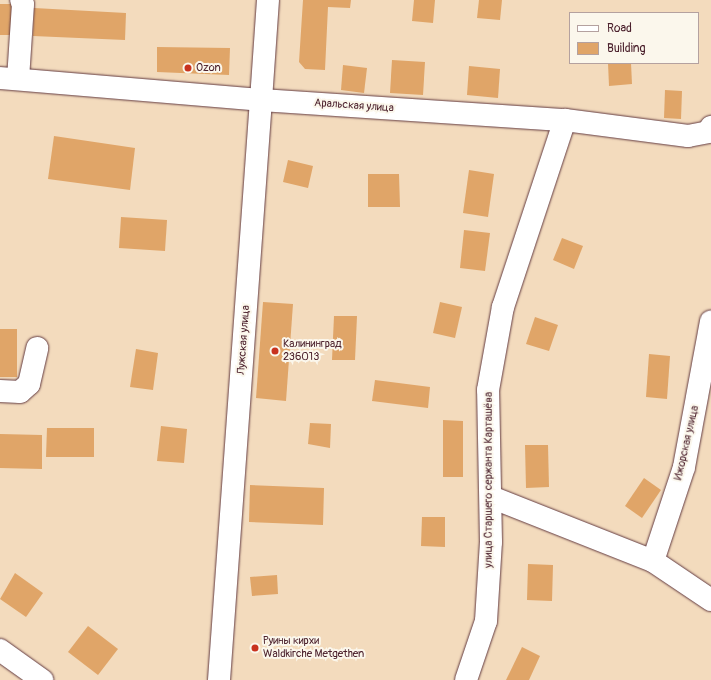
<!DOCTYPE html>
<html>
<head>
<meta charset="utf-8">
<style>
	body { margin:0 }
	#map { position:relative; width:711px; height:680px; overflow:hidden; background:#f3dbbd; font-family:Pangolin,sans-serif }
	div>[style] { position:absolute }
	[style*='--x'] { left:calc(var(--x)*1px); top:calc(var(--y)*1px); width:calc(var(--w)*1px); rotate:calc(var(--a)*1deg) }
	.building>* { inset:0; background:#e0a568 }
	.roads { filter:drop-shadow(0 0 1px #633b41) drop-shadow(0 0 1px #633b41) }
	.minor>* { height:22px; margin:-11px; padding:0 11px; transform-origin:11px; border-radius:11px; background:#fff }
	.major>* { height:22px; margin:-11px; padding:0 11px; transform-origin:11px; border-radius:11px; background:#fff }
	.dots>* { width:11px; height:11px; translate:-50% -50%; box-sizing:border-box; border:2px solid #fbf7ec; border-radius:50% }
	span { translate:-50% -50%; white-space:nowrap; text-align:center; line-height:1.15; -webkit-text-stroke:4px #fbf7ec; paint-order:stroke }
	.poi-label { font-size:11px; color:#4a1f2b }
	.left { translate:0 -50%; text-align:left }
	.street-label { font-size:11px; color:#4a1f2b }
	.legend { position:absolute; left:569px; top:12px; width:130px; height:52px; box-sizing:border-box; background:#fbf7ec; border:1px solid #b4a19f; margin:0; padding:5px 7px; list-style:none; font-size:12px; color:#4a1f2b }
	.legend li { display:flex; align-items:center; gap:8px; height:20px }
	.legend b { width:20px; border:1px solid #b4a19f }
</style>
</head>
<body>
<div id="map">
	<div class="building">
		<div style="clip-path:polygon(303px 0,351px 0,350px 8px,328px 7px,325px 70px,305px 69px,299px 62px)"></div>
		<div style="clip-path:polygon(414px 0,435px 0,433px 23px,412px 21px)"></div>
		<div style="clip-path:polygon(479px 0,502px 0,500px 20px,477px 18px)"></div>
		<div style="clip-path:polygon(0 4px,12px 4px,11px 35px,0 35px)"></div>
		<div style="clip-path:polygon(34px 8px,126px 13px,125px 40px,33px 36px)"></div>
		<div style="clip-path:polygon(157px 47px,230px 48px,229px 75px,157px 72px)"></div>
		<div style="clip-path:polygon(392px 60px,425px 62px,423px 95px,390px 93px)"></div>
		<div style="clip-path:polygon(608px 63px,631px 63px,632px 84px,609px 86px)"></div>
		<div style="clip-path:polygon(343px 65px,367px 68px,364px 93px,341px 90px)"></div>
		<div style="clip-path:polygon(469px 66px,500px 69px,498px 98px,467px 95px)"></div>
		<div style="clip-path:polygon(665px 90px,682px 91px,681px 119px,664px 118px)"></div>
		<div style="clip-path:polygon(54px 136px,135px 148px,130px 190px,48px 179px)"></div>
		<div style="clip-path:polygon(288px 160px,313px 166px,308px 188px,283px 182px)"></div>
		<div style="clip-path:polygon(469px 170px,494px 174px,488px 217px,463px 213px)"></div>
		<div style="clip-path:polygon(368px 174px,399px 174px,400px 207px,368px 207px)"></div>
		<div style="clip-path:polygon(121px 217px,167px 220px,165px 251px,119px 248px)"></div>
		<div style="clip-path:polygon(464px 230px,490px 233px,485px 271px,460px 268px)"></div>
		<div style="clip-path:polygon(562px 238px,583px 246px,574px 269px,553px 260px)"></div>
		<div style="clip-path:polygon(263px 302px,293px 304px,286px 401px,256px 398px)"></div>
		<div style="clip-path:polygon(440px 302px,462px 307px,455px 338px,433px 333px)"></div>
		<div style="clip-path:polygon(334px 316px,357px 316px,355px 360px,332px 360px)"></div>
		<div style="clip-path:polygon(535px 317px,558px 325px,549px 351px,526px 344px)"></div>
		<div style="clip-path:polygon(0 329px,17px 329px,17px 377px,0 377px)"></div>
		<div style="clip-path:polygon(136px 349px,158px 353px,153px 390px,130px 387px)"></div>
		<div style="clip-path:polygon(649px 354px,670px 356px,667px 399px,646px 397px)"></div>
		<div style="clip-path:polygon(375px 380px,430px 387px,428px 408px,372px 401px)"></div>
		<div style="clip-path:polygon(443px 420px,463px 421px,463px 477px,443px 477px)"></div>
		<div style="clip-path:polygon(310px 423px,331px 424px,330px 448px,308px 444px)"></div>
		<div style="clip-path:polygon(161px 426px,187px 429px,184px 463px,157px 461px)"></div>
		<div style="clip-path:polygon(47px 428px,94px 428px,94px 457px,46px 457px)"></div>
		<div style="clip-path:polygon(0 434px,42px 435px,42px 469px,0 468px)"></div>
		<div style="clip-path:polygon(525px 445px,548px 445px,549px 487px,526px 488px)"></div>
		<div style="clip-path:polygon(644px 478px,661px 490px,642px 518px,625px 506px)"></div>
		<div style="clip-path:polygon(250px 485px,324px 488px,323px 525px,249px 522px)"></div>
		<div style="clip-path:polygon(422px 517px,445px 517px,445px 547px,421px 546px)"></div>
		<div style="clip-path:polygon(528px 564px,553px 565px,552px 601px,527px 600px)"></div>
		<div style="clip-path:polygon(15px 573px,43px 593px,26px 617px,0 599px)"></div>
		<div style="clip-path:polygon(277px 575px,278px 594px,252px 596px,250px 577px)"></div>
		<div style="clip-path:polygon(88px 626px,118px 649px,98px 675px,68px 652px)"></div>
		<div style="clip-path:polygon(522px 647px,540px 656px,529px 680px,506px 680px)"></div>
	</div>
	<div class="roads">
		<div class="minor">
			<div style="--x:0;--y:78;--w:262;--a:4.8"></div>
			<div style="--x:261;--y:100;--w:100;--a:-86"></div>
			<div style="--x:18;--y:79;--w:75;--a:-86.2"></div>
			<div style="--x:23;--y:4;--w:4;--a:-117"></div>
			<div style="--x:0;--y:391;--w:20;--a:3"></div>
			<div style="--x:20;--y:392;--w:12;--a:-42"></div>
			<div style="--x:29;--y:384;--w:37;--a:-77"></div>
			<div style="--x:491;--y:497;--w:174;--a:21.6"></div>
			<div style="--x:653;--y:561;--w:70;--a:33.9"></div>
			<div style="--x:653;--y:561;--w:99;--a:-71.7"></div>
			<div style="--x:684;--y:467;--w:148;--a:-79.5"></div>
			<div style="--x:0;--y:650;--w:52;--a:35.5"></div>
			<div style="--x:466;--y:680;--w:62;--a:-71.3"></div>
			<div style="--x:486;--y:621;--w:79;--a:-86.4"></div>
			<div style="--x:491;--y:542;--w:152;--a:-91.1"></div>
			<div style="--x:488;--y:390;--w:84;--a:-79.8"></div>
			<div style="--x:503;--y:307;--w:197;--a:-71.7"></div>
		</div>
		<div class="major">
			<div style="--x:219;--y:680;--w:582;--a:-85.86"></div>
			<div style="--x:261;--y:100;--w:305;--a:3.8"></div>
			<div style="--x:565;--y:120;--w:124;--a:7.4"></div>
			<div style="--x:688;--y:136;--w:20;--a:-11"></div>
			<div style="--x:708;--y:132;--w:6;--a:-59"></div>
		</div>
	</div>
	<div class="dots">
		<div style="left:188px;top:68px;background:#c8321e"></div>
		<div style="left:275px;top:351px;background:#c8321e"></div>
		<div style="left:255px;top:648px;background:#c8321e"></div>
	</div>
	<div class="poi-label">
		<span class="left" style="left:196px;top:68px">Ozon</span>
		<span class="left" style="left:283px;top:351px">Калининград<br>236013</span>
		<span class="left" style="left:263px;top:648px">Руины кирхи<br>Waldkirche Metgethen</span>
	</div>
	<div class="street-label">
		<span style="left:354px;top:106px;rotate:4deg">Аральская улица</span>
		<span style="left:244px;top:340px;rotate:-86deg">Лужская улица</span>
		<span style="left:687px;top:443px;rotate:-77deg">Ижорская улица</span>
		<span style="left:489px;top:480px;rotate:-90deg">улица Старшего сержанта Карташёва</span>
	</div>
	<ul class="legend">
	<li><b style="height:5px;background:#fff"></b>Road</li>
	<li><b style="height:11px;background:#e0a568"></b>Building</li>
	</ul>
</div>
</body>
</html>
